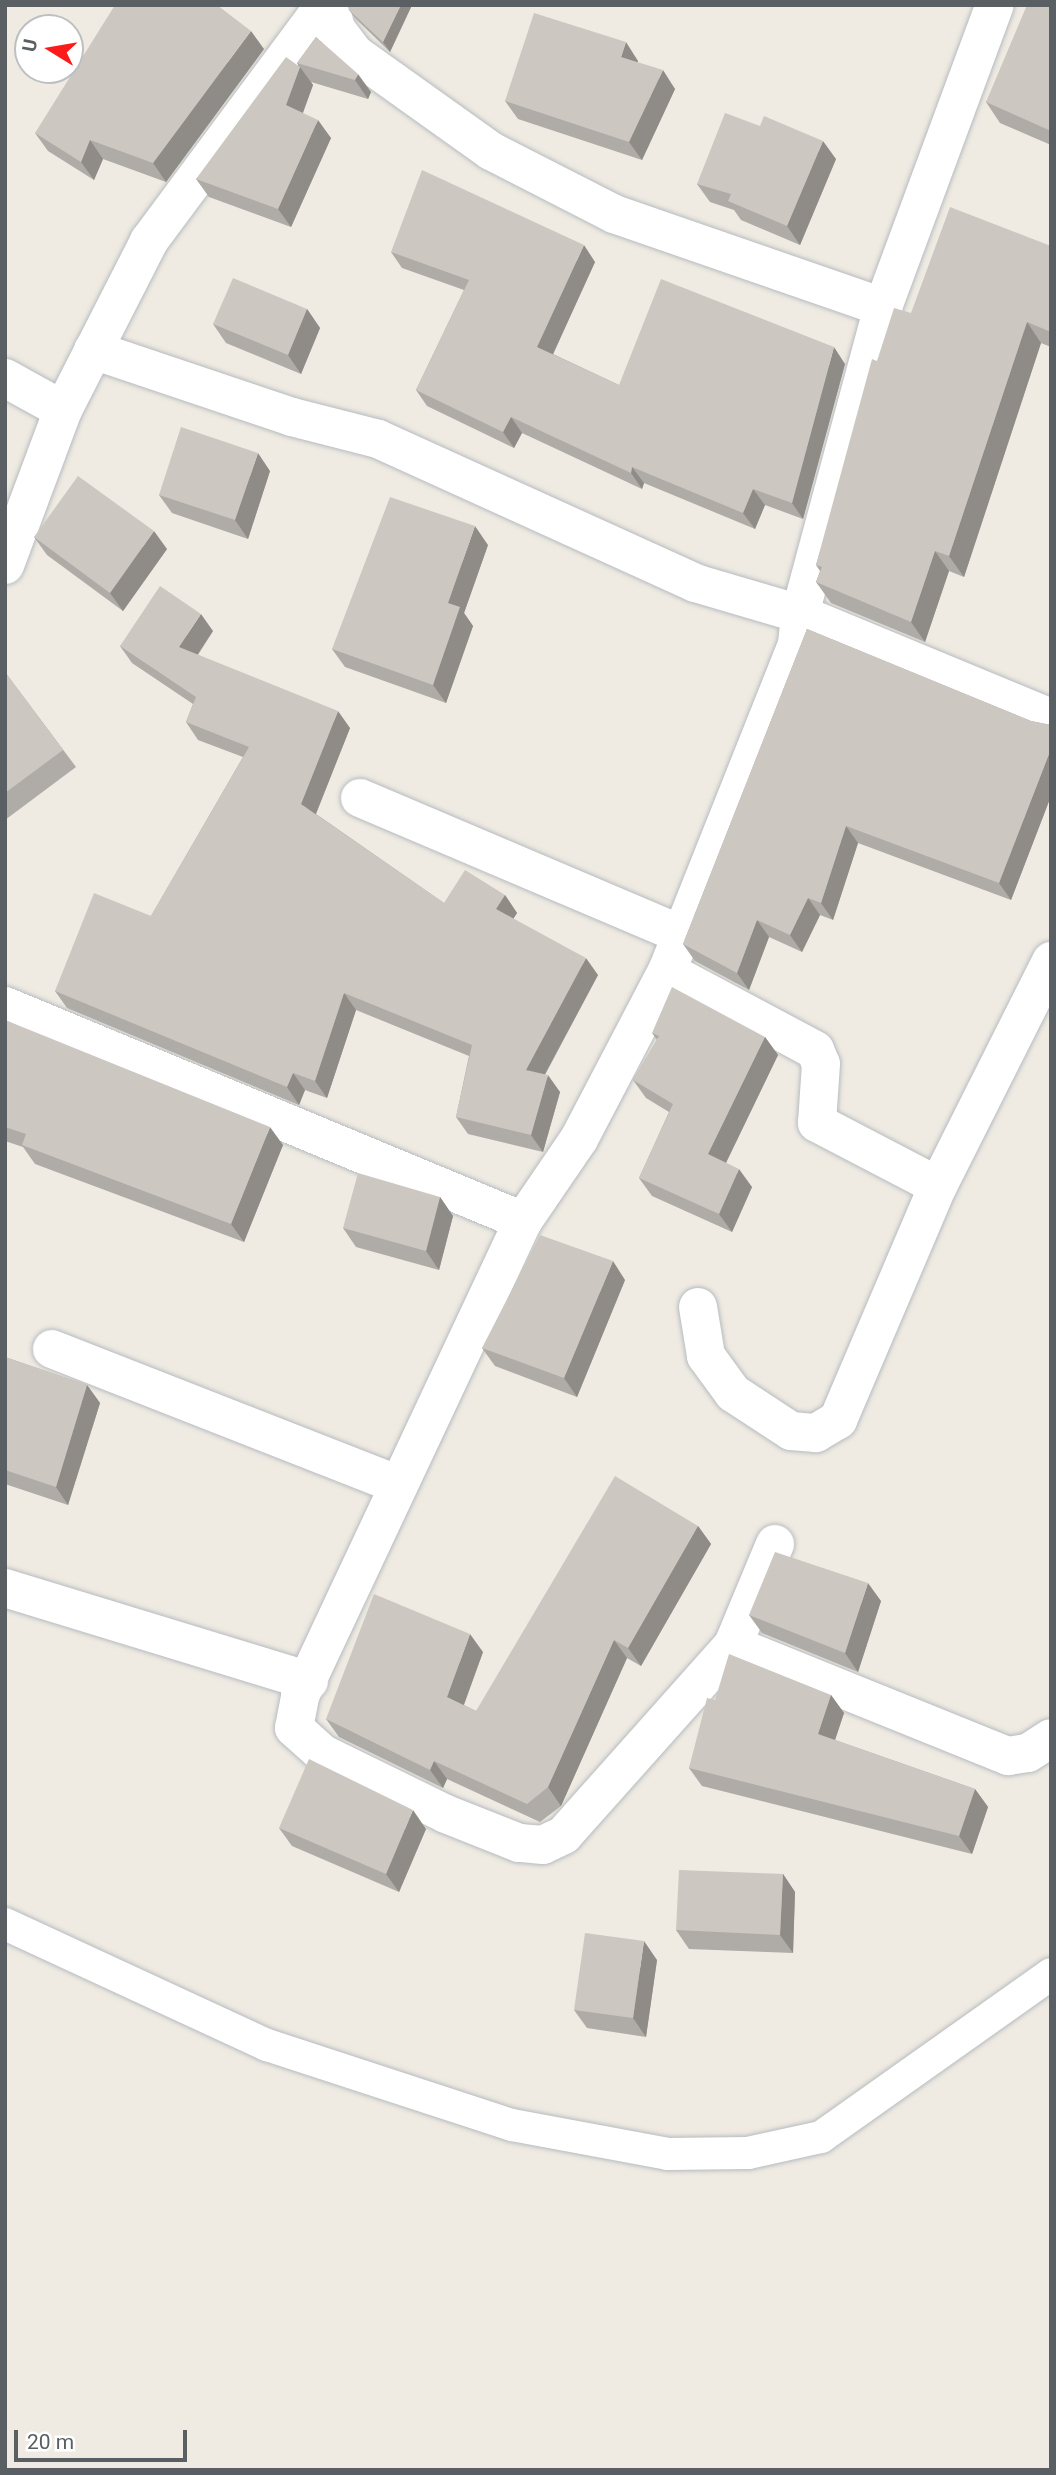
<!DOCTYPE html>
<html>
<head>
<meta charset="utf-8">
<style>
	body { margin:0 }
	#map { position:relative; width:1056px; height:2475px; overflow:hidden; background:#efebe2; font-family:Roboto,sans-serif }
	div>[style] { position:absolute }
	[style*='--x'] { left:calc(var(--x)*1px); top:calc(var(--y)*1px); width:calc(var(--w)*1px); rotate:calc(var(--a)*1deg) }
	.roads { filter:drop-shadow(0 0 2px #b7bbc0) drop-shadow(0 0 2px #b7bbc0) }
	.lane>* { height:32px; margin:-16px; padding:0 16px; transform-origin:16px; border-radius:16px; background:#fff }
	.street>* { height:38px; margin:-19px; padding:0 19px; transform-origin:19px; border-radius:19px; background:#fff }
	.wall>* { inset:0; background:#afaba6 }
	.shaded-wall>* { inset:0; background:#8f8b87 }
	.building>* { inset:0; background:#ccc7c1 }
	span { translate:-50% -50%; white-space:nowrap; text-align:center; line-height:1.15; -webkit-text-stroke:5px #fff; paint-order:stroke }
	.frame { position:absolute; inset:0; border:7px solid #5a5f64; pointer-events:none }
	.north { position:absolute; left:14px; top:14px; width:70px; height:70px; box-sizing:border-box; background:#fff; border:2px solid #bdbfc1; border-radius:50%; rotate:281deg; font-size:19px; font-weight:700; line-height:28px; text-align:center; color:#5a5f64 }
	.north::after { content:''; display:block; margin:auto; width:24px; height:32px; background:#fb1b1b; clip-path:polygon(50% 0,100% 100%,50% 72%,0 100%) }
	.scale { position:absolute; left:14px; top:2430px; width:173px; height:32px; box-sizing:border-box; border:4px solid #5a5f64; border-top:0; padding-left:9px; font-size:21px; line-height:24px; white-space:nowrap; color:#5a5f64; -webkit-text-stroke:5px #fff; paint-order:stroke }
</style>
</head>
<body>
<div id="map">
	<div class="roads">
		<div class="lane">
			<div style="--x:5;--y:1924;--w:289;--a:24.8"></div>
			<div style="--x:267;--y:2045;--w:258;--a:18.1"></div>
			<div style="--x:512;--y:2125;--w:159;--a:10.5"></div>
			<div style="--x:668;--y:2154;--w:80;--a:-0.7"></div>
			<div style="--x:748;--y:2153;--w:75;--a:-12.4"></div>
			<div style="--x:821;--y:2137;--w:282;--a:-35.3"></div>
		</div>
		<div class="street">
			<div style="--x:330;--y:5;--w:25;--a:76"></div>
			<div style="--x:336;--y:29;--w:31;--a:53"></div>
			<div style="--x:355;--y:54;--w:167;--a:35.5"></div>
			<div style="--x:491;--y:151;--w:138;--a:27.1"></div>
			<div style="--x:614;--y:214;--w:285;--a:19.1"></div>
			<div style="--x:93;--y:350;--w:210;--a:18.6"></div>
			<div style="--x:292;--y:417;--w:89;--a:14.3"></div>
			<div style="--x:378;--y:439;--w:348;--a:24.4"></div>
			<div style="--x:695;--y:583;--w:109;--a:16.4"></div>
			<div style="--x:800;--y:614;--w:318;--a:-74.9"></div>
			<div style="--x:883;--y:307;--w:322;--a:-69.7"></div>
			<div style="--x:5;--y:378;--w:66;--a:28.9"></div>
			<div style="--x:5;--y:565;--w:165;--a:-69.5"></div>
			<div style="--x:63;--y:410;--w:190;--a:-63"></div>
			<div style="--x:149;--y:241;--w:294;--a:-53.4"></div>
			<div style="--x:360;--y:798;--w:345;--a:23"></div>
			<div style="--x:667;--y:971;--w:168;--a:28.1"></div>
			<div style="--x:815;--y:1050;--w:15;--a:67"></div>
			<div style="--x:821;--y:1064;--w:59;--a:93.9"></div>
			<div style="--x:817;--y:1123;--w:136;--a:27.5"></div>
			<div style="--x:5;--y:1006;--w:561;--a:22.54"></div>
			<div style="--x:698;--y:1307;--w:50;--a:80.7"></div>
			<div style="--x:706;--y:1356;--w:46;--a:53.9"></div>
			<div style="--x:733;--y:1393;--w:69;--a:33.2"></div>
			<div style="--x:791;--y:1431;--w:25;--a:5"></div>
			<div style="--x:816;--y:1433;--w:26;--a:-31"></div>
			<div style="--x:838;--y:1420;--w:254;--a:-66.9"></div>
			<div style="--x:938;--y:1186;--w:252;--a:-63.3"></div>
			<div style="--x:52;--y:1349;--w:370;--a:21.4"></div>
			<div style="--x:775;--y:1544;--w:109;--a:112.6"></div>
			<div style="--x:733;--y:1645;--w:254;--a:131.7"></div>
			<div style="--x:564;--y:1835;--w:23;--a:155"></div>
			<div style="--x:543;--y:1845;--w:24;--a:-175"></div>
			<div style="--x:519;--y:1843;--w:79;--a:-158.3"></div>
			<div style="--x:446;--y:1814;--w:137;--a:-154"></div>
			<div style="--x:323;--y:1754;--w:39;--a:-138"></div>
			<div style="--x:294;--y:1728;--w:33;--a:-79"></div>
			<div style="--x:300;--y:1696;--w:525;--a:-64.85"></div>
			<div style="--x:523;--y:1221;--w:99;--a:-55.7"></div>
			<div style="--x:579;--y:1139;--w:190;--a:-62.4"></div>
			<div style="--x:667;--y:971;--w:352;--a:-68.3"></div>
			<div style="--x:797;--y:644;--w:30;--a:-84"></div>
			<div style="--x:800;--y:614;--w:272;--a:22.5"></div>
			<div style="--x:5;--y:1588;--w:318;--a:17"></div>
			<div style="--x:733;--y:1645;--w:297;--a:22"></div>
			<div style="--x:1008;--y:1756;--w:20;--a:-9"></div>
			<div style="--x:1028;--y:1753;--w:27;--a:-33"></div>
		</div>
	</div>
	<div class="wall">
		<div style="clip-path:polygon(348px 5px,412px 5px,390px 52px,356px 19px,349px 10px)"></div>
		<div style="clip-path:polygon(1051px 5px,1051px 145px,1000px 123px,986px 102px)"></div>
		<div style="clip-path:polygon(316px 37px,371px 92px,368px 99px,311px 82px,313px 85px,303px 113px,331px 138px,291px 227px,209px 197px,196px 179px,298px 65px,297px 63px)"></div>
		<div style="clip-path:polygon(264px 49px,166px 182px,103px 159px,94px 180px,48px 151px,35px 133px)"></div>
		<div style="clip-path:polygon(638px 61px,638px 63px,675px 89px,642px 160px,518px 119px,505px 101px)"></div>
		<div style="clip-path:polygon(760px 126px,836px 159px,800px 245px,741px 220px,734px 210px,710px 202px,697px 184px)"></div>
		<div style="clip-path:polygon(1051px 246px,1051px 347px,1041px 343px,964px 577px,949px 571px,925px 642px,831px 603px,816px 582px,820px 571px,816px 565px,877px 361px,911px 313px)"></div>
		<div style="clip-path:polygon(391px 252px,595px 262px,553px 354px,619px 385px,845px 364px,803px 519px,765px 505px,755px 529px,644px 483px,642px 489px,522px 433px,514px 448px,427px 406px,416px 390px,464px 290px,402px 268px)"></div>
		<div style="clip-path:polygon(307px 309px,320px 328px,301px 374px,226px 343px,213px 324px)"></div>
		<div style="clip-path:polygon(270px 471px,248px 539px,172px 513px,159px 495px)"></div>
		<div style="clip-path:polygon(34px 537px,167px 549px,123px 611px,47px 555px)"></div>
		<div style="clip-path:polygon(488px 545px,464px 613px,473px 626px,446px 703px,345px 667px,332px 649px)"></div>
		<div style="clip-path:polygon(807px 629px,1031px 721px,1051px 725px,1051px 796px,1011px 900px,858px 843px,833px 920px,820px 915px,802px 952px,769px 937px,749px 990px,695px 961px,683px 944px)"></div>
		<div style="clip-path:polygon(213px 631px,198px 655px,350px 728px,316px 814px,444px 903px,505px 895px,517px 913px,513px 919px,598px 975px,545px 1075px,560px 1092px,543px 1152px,468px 1134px,456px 1117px,469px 1056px,356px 1010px,327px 1098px,305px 1090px,299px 1105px,67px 1008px,55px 991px,151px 916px,243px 757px,198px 740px,186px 722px,193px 704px,132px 663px,120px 646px)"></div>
		<div style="clip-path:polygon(5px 672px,76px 767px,5px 820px)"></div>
		<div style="clip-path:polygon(5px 1020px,283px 1145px,244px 1242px,35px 1164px,23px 1147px,5px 1141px)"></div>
		<div style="clip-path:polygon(652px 1033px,765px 1037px,778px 1055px,726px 1163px,752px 1187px,732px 1232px,652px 1196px,639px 1178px,669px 1112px,646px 1098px,633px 1080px,657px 1040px)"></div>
		<div style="clip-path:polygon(440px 1197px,453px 1216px,439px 1270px,356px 1247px,343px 1228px)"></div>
		<div style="clip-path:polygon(625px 1280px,577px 1397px,495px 1366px,482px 1348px)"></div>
		<div style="clip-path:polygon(5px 1357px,87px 1385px,100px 1403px,68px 1505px,5px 1484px)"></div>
		<div style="clip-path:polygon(698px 1526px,711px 1544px,641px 1666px,627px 1658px,561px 1806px,540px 1822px,447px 1779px,443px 1788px,339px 1737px,326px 1719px,483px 1652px,464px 1705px,476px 1711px)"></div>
		<div style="clip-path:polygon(881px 1601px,858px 1672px,762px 1633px,749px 1615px)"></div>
		<div style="clip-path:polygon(831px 1695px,844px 1713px,835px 1740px,975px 1789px,988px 1807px,972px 1854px,702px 1786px,689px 1768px,715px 1700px)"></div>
		<div style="clip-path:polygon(279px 1828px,426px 1829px,399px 1892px,292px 1846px)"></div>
		<div style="clip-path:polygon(783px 1874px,795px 1892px,793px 1953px,689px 1949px,676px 1930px)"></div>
		<div style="clip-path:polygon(657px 1960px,646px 2037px,587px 2028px,574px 2010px)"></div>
	</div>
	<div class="shaded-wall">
		<div style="clip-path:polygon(401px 5px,412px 5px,390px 52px,383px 42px)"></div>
		<div style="clip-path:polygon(251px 31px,264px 49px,166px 182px,153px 163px)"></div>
		<div style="clip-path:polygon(626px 42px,638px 61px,633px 76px,621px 57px)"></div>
		<div style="clip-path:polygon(300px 67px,313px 85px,299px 123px,286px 105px)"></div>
		<div style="clip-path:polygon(663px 70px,675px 89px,642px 160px,629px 142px)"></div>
		<div style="clip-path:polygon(358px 74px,371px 92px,368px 99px,355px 80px)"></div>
		<div style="clip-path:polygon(318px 120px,331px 138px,291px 227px,278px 209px)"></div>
		<div style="clip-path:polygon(90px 140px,103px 159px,94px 180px,81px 162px)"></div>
		<div style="clip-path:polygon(823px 141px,836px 159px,800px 245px,787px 226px)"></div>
		<div style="clip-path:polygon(584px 245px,595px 262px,549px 363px,537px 347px)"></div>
		<div style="clip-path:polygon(307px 309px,320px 328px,301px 374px,288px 355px)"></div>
		<div style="clip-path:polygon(1027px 322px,1041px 343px,964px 577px,949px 556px)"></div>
		<div style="clip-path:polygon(834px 347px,845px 364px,803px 519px,792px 503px)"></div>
		<div style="clip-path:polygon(511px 417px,522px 433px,514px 448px,503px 432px)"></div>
		<div style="clip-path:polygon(258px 453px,270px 471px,248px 539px,235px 520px)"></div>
		<div style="clip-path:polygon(632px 467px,644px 483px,642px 489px,631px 473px)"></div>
		<div style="clip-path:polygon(753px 489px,765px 505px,755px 529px,743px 513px)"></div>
		<div style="clip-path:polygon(475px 526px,488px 545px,464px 613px,473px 626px,446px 703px,433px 685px,448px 603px)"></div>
		<div style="clip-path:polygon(154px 531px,167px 549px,123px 611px,110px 593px)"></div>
		<div style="clip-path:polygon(935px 551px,949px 571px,925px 642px,911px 622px)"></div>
		<div style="clip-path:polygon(201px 614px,213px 631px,191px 664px,179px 647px)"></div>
		<div style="clip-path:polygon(338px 711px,350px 728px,313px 821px,301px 804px)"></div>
		<div style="clip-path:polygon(1051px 749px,1051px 796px,1011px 900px,999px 883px)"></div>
		<div style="clip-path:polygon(846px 826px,858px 843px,833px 920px,821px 903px)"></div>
		<div style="clip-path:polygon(505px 895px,517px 913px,508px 927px,496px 909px)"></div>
		<div style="clip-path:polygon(808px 898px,820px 915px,802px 952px,790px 935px)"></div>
		<div style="clip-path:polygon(757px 920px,769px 937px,749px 990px,737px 973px)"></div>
		<div style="clip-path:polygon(586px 958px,598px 975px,538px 1087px,526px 1070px)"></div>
		<div style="clip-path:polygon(344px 993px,356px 1010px,327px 1098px,315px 1081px)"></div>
		<div style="clip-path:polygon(765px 1037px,778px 1055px,721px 1173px,708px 1154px)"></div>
		<div style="clip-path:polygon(293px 1073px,305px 1090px,299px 1105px,287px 1087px)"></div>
		<div style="clip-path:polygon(548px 1075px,560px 1092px,543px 1152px,531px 1135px)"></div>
		<div style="clip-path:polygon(270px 1127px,283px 1145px,244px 1242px,231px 1224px)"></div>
		<div style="clip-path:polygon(739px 1169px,752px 1187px,732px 1232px,719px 1214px)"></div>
		<div style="clip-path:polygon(440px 1197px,453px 1216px,439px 1270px,426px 1251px)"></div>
		<div style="clip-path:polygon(613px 1261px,625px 1280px,577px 1397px,564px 1378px)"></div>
		<div style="clip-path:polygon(87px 1385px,100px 1403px,68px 1505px,56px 1487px)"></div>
		<div style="clip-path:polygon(698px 1526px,711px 1544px,641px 1666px,628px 1648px)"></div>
		<div style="clip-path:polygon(868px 1583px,881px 1601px,858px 1672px,845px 1653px)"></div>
		<div style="clip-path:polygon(470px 1634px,483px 1652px,460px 1715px,447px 1697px)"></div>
		<div style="clip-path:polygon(614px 1640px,627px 1658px,561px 1806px,548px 1787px)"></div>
		<div style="clip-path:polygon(831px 1695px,844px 1713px,831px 1752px,818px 1734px)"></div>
		<div style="clip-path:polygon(434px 1761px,447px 1779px,443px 1788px,430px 1770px)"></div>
		<div style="clip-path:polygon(975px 1789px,988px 1807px,972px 1854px,959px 1836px)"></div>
		<div style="clip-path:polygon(413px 1810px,426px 1829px,399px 1892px,386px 1874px)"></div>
		<div style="clip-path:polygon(783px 1874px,795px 1892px,793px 1953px,780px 1935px)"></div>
		<div style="clip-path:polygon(644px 1941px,657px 1960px,646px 2037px,633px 2018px)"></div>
	</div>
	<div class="building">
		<div style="clip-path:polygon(115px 5px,217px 5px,251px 31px,153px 163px,90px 140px,81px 162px,35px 133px)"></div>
		<div style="clip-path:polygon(348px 5px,401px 5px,383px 42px,349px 10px)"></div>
		<div style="clip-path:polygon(1027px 5px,1051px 5px,1051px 131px,986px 102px)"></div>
		<div style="clip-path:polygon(534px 13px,626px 42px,621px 57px,663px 70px,629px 142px,505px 101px)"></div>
		<div style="clip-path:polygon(316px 37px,358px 74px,355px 80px,297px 63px)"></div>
		<div style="clip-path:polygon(286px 57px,300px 67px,286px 105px,318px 120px,278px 209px,196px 179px)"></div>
		<div style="clip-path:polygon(725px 113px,760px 126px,764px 116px,823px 141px,787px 226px,728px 201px,731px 194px,697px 184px)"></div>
		<div style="clip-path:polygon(422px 170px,584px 245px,537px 347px,619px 385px,661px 279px,834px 347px,792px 503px,753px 489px,743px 513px,632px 467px,631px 473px,511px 417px,503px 432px,416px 390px,469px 280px,391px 252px)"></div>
		<div style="clip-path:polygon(950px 207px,1051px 246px,1051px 332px,1027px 322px,949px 556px,935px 551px,911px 622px,816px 582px,822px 567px,816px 565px,872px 359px,877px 361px,894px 308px,911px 313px)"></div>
		<div style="clip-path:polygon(233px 278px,307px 309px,288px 355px,213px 324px)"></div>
		<div style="clip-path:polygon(181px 427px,258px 453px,235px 520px,159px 495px)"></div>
		<div style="clip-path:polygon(78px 476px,154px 531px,110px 593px,34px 537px)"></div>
		<div style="clip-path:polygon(390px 497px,475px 526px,448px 603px,460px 607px,433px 685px,332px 649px)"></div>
		<div style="clip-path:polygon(160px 586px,201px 614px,179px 647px,338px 711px,301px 804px,444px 903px,465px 870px,505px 895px,496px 909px,586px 958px,526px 1070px,548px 1075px,531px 1135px,456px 1117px,472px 1045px,344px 993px,315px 1081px,293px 1073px,287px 1087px,55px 991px,94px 893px,151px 916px,249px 747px,186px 722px,196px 697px,120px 646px)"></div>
		<div style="clip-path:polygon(807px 629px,1031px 721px,1051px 725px,1051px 749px,999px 883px,846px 826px,821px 903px,808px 898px,790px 935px,757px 920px,737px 973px,683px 944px)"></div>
		<div style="clip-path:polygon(5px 672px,63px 750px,5px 793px)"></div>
		<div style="clip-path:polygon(672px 987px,765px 1037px,708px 1154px,739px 1169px,719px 1214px,639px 1178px,673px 1104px,633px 1080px,659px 1036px,652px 1033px)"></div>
		<div style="clip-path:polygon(5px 1020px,270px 1127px,231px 1224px,22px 1145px,26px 1134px,5px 1127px)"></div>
		<div style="clip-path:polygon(358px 1173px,440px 1197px,426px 1251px,343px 1228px)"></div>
		<div style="clip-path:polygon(540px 1235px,613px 1261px,564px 1378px,482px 1348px)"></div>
		<div style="clip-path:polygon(5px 1357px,87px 1385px,56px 1487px,5px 1470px)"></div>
		<div style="clip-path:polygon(615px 1476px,698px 1526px,628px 1648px,614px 1640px,548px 1787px,527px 1804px,434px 1761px,430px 1770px,326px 1719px,374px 1594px,470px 1634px,447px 1697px,476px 1711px)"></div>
		<div style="clip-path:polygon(775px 1552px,868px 1583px,845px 1653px,749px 1615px)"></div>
		<div style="clip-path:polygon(729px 1654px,831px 1695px,818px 1734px,975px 1789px,959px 1836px,689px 1768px,707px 1698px,715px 1700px)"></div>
		<div style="clip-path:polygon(309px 1759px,413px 1810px,386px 1874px,279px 1828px)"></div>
		<div style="clip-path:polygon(679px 1870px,783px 1874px,780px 1935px,676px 1930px)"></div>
		<div style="clip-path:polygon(585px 1933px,644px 1941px,633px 2018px,574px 2010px)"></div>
	</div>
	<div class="frame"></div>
	<div class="north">U</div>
	<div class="scale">20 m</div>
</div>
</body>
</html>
